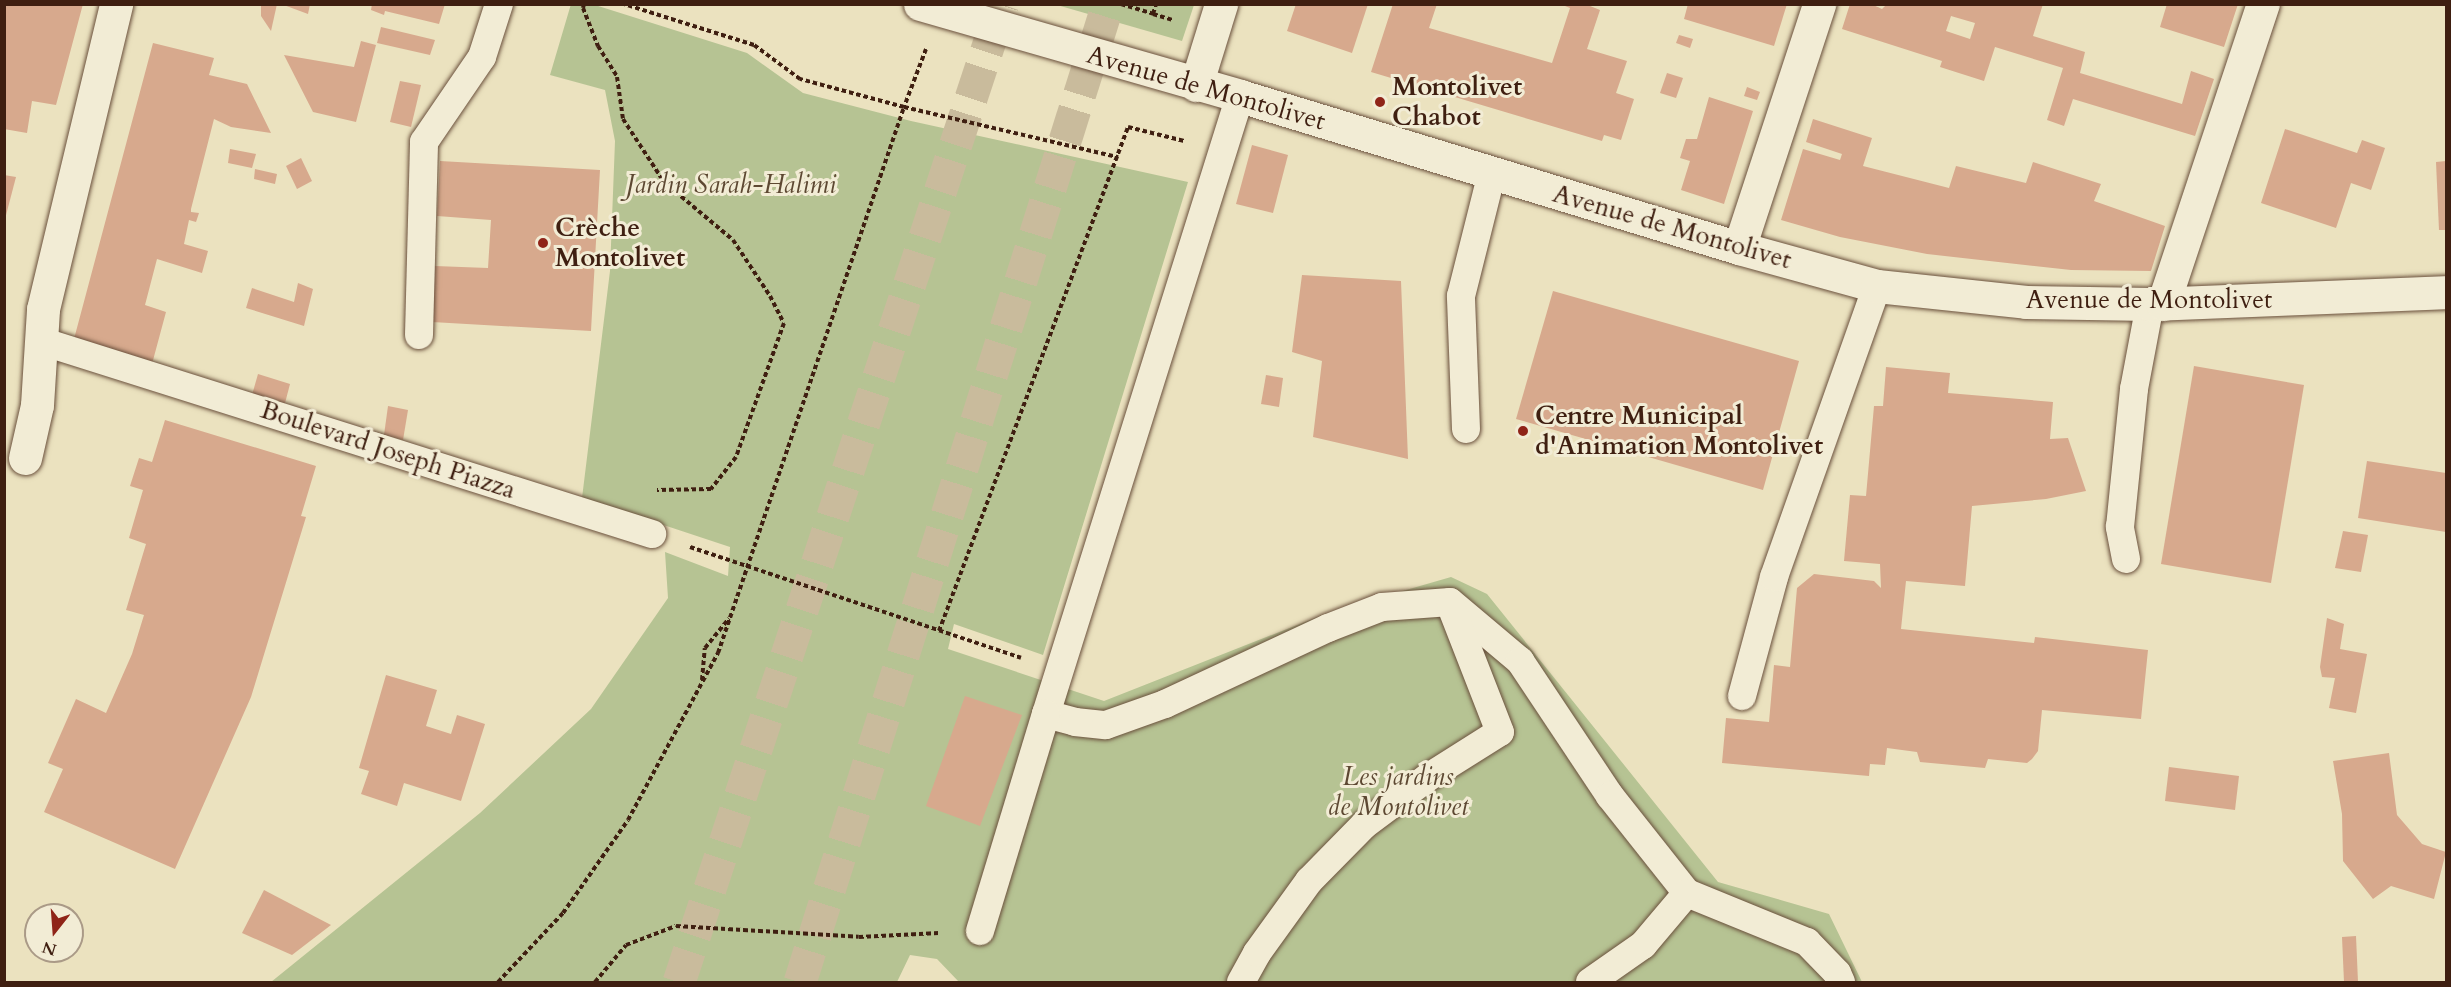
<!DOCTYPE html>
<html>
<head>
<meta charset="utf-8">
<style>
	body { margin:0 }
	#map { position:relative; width:2451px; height:987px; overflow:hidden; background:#ebe2bf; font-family:Cardo,serif }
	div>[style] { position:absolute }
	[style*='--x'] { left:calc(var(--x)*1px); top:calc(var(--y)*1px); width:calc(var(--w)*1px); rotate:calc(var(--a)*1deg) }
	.green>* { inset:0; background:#b6c393 }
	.building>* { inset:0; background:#d7a98d }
	.motorway-tunnel>* { height:33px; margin-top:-16.5px; transform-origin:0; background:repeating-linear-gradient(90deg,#c9bb9c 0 33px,transparent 0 49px) }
	.path>* { height:4px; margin-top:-2px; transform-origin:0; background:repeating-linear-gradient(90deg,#3f1f11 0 4.5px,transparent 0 7.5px) }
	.roads { filter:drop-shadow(0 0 2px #6a503c) drop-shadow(0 0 2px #6a503c) }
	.service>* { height:28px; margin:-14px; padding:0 14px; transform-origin:14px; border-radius:14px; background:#f2ecd5 }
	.minor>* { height:33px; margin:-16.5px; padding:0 16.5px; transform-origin:16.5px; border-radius:16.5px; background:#f2ecd5 }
	.dots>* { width:16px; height:16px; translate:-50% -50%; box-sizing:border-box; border:3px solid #f2ecd5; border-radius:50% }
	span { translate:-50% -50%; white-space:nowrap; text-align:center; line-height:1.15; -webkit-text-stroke:6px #f2ecd5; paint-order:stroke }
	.poi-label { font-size:26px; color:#3f1f11; font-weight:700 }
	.left { translate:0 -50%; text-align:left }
	.street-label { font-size:26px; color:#3f1f11 }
	.park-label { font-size:26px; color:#5d4832; font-style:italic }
	.frame { position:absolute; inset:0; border:6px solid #3f1f11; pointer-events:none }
	.north { position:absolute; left:24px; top:903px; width:60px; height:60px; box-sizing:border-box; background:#f2ecd5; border:2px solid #aa9a87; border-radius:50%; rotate:197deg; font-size:16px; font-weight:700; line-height:24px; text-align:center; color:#3f1f11 }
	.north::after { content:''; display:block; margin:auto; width:21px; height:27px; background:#8f2418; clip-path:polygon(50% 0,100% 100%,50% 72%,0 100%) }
</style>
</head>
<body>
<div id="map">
	<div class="green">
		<div style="clip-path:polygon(571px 4px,595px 5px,747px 53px,803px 93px,911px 121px,1188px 182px,1043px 655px,954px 624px,948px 649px,1104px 701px,1330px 612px,1451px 577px,1487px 594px,1718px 882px,1829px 914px,1862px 982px,959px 982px,937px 959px,910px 955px,897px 982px,271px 982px,480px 813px,591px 709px,668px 598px,665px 552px,728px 576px,730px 547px,582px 498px,610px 271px,615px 141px,605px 90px,550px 75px)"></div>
		<div style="clip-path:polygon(1057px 5px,1194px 5px,1182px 41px)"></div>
	</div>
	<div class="building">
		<div style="clip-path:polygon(4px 4px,83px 4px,56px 105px,32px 101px,27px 133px,4px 129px)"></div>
		<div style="clip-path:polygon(261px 4px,277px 4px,271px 31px,261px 16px)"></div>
		<div style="clip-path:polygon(281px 4px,310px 4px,308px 14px)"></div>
		<div style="clip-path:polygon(372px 4px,445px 4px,439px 24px,385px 11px,384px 15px,371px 10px)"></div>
		<div style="clip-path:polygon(1296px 4px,1368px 4px,1352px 53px,1287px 31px)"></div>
		<div style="clip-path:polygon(1393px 4px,1437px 4px,1429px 28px,1552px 63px,1570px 8px,1560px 4px,1585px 4px,1600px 10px,1587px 49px,1627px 61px,1616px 93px,1634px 99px,1621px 140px,1604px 135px,1602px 141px,1371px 72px)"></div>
		<div style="clip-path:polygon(1688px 4px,1787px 4px,1774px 46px,1684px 19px)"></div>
		<div style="clip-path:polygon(evenodd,1850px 4px,1871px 4px,1882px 9px,1887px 4px,2043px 4px,2033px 36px,2085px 52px,2080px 73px,2182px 104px,2191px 71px,2214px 79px,2195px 136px,2073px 99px,2064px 126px,2047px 120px,2063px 68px,1995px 47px,1984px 81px,1940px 67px,1942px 61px,1842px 29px,1850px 4px,1951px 16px,1975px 23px,1970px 39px,1946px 31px,1951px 16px)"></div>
		<div style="clip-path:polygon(2167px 4px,2238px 4px,2224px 47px,2160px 27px)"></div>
		<div style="clip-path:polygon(381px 27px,435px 40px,430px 55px,377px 43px)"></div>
		<div style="clip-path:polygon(1679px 35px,1693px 39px,1690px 48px,1676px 43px)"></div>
		<div style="clip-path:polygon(361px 41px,376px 45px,356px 122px,313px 112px,284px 55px,354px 67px)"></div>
		<div style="clip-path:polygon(153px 43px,214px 58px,209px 75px,247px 84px,271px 133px,231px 127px,214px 119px,191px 209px,191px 212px,199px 213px,196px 222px,189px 220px,184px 244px,208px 251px,202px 273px,157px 259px,145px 305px,166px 312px,152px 364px,74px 339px)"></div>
		<div style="clip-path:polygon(1667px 73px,1683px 78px,1676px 98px,1660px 93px)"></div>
		<div style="clip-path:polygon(400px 81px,421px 85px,411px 127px,390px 122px)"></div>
		<div style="clip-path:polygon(1747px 87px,1760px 92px,1757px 100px,1744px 96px)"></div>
		<div style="clip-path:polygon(1709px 97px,1753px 111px,1724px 204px,1681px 190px,1690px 161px,1680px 158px,1686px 139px,1697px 139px)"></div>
		<div style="clip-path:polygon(1813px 119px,1872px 138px,1863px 166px,1949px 188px,1956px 166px,2026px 183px,2033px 162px,2101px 184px,2094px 201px,2165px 226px,2151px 271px,2071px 270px,1927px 254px,1840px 237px,1781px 220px,1803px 149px,1840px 160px,1842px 154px,1806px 142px)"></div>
		<div style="clip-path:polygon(2285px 129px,2357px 153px,2362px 140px,2385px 148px,2371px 190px,2351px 183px,2336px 228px,2261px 203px)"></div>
		<div style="clip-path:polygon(1252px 145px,1288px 155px,1273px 213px,1236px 204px)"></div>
		<div style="clip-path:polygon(230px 149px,256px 154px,252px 168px,228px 163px)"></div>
		<div style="clip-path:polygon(301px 158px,312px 181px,297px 189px,286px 166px)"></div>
		<div style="clip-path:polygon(440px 161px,600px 170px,591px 331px,432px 322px,435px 266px,488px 268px,491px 220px,437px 216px)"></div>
		<div style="clip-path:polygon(2446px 161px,2446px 230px,2439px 230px,2436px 162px)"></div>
		<div style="clip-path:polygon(255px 169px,277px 174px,275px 184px,254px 179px)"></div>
		<div style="clip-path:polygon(4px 175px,16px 177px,5px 219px,4px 219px)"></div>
		<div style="clip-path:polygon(1302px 275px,1401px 281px,1408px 459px,1313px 437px,1322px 361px,1292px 352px)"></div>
		<div style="clip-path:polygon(298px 283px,313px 289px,304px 326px,246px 308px,252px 288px,294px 302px)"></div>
		<div style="clip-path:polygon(1553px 291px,1799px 361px,1763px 490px,1516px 419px)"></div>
		<div style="clip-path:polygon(2194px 366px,2304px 385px,2271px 583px,2161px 564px)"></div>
		<div style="clip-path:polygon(1886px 367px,1950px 373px,1948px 393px,2053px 402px,2050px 439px,2068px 438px,2086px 491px,2046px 499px,1972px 506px,1965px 586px,1906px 581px,1901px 629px,2034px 643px,2035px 637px,2148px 650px,2141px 719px,2042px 710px,2038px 751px,2032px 759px,2027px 763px,1988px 759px,1985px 768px,1920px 762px,1917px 752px,1887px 748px,1885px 765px,1870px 764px,1869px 776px,1722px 763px,1726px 718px,1769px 722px,1774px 665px,1790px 667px,1797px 588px,1814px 574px,1874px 581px,1881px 588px,1880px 564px,1844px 561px,1850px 495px,1866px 496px,1874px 406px,1883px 406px)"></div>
		<div style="clip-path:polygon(258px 374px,290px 384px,284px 407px,252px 395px)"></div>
		<div style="clip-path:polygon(1266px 375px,1283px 378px,1279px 407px,1261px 404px)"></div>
		<div style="clip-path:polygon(388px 406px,408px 410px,403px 440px,384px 435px)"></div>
		<div style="clip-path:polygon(165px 420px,316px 466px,301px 516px,306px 517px,251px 697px,175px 869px,44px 812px,63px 769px,48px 763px,76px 699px,106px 713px,132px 654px,144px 615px,126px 610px,146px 544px,129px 538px,143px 490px,130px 486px,139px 458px,152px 462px)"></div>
		<div style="clip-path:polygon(2367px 461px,2446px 473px,2446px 532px,2358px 518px)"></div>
		<div style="clip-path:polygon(2343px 531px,2368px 535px,2361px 572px,2335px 568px)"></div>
		<div style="clip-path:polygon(2327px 618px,2344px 624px,2340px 649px,2367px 654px,2356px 713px,2329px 708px,2335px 678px,2322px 677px,2320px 667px)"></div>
		<div style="clip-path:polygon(386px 675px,437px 690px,426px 726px,451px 734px,457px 715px,485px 724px,461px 801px,404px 783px,397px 806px,361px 794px,369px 771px,359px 768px)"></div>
		<div style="clip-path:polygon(965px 696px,1022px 715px,980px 826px,926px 806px)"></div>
		<div style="clip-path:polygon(2389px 753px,2397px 815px,2422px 844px,2446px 852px,2434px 899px,2391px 886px,2373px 899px,2343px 861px,2342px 814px,2333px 761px)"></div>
		<div style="clip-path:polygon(2169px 767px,2239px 776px,2235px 810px,2165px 801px)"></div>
		<div style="clip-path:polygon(264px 890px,331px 925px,292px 955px,242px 933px)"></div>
		<div style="clip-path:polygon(2356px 936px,2358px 982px,2344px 982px,2342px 937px)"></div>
	</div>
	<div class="motorway-tunnel">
		<div style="--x:679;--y:982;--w:1030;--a:-71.72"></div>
		<div style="--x:800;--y:982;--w:1025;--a:-72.52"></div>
	</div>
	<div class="path">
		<div style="--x:584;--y:4;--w:4;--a:104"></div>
		<div style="--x:583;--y:8;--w:41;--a:68.5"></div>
		<div style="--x:598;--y:46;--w:36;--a:58"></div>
		<div style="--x:617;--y:77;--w:42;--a:81.9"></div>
		<div style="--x:623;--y:119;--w:75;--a:56.9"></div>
		<div style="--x:664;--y:182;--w:90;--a:40"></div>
		<div style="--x:733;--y:240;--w:67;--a:56.5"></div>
		<div style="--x:770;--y:296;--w:30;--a:63"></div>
		<div style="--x:784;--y:323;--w:142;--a:109.7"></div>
		<div style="--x:736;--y:457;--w:41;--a:128"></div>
		<div style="--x:711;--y:489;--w:54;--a:178.9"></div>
		<div style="--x:1121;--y:4;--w:34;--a:17"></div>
		<div style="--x:1153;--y:14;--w:10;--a:-73"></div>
		<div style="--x:1153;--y:14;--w:21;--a:17"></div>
		<div style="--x:926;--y:49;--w:62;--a:110.8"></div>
		<div style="--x:904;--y:107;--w:220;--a:13.2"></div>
		<div style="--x:690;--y:547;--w:349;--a:18.5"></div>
		<div style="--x:939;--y:631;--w:538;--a:-69.44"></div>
		<div style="--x:1128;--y:127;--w:58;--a:14"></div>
		<div style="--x:702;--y:680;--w:32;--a:-85"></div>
		<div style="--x:705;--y:648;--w:38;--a:-51"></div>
		<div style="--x:498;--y:982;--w:95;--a:-46.7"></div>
		<div style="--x:563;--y:913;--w:113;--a:-55"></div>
		<div style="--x:628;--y:820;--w:190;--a:-61.7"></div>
		<div style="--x:718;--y:653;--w:577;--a:-71.19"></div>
		<div style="--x:904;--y:107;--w:108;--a:-164.9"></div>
		<div style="--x:800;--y:79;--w:57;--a:-143.5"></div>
		<div style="--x:754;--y:45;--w:136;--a:-162.5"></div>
		<div style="--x:595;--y:982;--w:48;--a:-50"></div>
		<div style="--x:626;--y:945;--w:53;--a:-20.8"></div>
		<div style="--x:676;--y:926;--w:183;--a:3.4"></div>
		<div style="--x:859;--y:937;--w:80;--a:-2.9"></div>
	</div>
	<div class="roads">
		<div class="service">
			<div style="--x:1240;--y:96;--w:648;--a:107.43"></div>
			<div style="--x:1046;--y:714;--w:30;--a:15"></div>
			<div style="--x:1075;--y:722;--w:31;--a:6"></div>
			<div style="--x:1106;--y:725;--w:63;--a:-19.6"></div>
			<div style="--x:1165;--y:704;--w:180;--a:-25"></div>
			<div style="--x:1328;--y:628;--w:58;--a:-21.3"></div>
			<div style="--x:1382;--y:607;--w:68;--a:-4.2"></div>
			<div style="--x:1450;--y:602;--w:92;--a:40.1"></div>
			<div style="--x:1520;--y:661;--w:162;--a:56.3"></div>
			<div style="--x:1610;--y:796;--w:124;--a:51.6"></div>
			<div style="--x:1687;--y:893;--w:130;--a:22.2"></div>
			<div style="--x:1807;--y:942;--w:43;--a:45.9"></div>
			<div style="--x:1837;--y:973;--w:10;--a:66"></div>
			<div style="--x:419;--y:335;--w:193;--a:-88.5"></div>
			<div style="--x:424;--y:142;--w:103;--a:-55.7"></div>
			<div style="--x:482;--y:57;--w:56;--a:-72.2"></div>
			<div style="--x:41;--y:341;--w:641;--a:17.53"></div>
			<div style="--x:1466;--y:429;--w:133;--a:-92.2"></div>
			<div style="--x:1461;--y:296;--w:127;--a:-75.9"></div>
			<div style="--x:2126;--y:559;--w:33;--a:-101"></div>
			<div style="--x:2120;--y:527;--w:139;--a:-84.2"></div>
			<div style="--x:2134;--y:389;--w:86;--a:-79.3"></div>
			<div style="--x:1742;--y:696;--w:123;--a:-74.9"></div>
			<div style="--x:1774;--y:577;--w:309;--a:-70.5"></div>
			<div style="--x:980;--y:931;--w:227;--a:-73.1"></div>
			<div style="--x:1241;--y:982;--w:33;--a:-61"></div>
			<div style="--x:1257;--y:953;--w:89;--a:-54.2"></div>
			<div style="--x:1309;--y:881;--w:78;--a:-45.5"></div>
			<div style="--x:1364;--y:825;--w:79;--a:-36.7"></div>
			<div style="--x:1427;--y:778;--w:86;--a:-32.2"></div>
			<div style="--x:1500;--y:732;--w:135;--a:-111.3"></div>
			<div style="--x:1590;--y:982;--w:65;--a:-34.9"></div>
			<div style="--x:1643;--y:945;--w:68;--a:-49.8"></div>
		</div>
		<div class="minor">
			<div style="--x:920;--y:4;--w:333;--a:16"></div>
			<div style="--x:1240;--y:96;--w:522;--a:16.94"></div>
			<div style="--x:1739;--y:248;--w:143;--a:15.4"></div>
			<div style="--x:1877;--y:286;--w:150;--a:6.1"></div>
			<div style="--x:2026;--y:302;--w:124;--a:0.9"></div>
			<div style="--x:2150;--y:304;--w:296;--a:-2.3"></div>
			<div style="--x:1196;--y:85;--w:85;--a:-72.8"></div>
			<div style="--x:1739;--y:248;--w:257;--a:-71.8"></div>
			<div style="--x:2163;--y:304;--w:316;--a:-71.6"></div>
			<div style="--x:25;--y:458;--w:54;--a:-77.2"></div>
			<div style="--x:37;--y:405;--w:96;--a:-86.4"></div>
			<div style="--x:43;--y:309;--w:314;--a:-76.5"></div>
		</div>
	</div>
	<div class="dots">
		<div style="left:1380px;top:102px;background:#8f2418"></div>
		<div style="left:543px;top:243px;background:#8f2418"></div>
		<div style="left:1523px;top:431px;background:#8f2418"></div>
	</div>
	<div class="poi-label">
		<span class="left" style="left:1392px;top:102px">Montolivet<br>Chabot</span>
		<span class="left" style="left:555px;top:243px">Crèche<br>Montolivet</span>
		<span class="left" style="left:1535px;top:431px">Centre Municipal<br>d'Animation Montolivet</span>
	</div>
	<div class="street-label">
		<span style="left:1206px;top:88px;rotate:16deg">Avenue de Montolivet</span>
		<span style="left:1672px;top:227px;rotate:16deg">Avenue de Montolivet</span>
		<span style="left:2149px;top:300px">Avenue de Montolivet</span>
		<span style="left:388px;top:450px;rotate:18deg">Boulevard Joseph Piazza</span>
	</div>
	<div class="park-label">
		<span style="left:731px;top:185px">Jardin Sarah-Halimi</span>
		<span style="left:1398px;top:792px">Les jardins<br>de Montolivet</span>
	</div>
	<div class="frame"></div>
	<div class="north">N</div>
</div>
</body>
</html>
